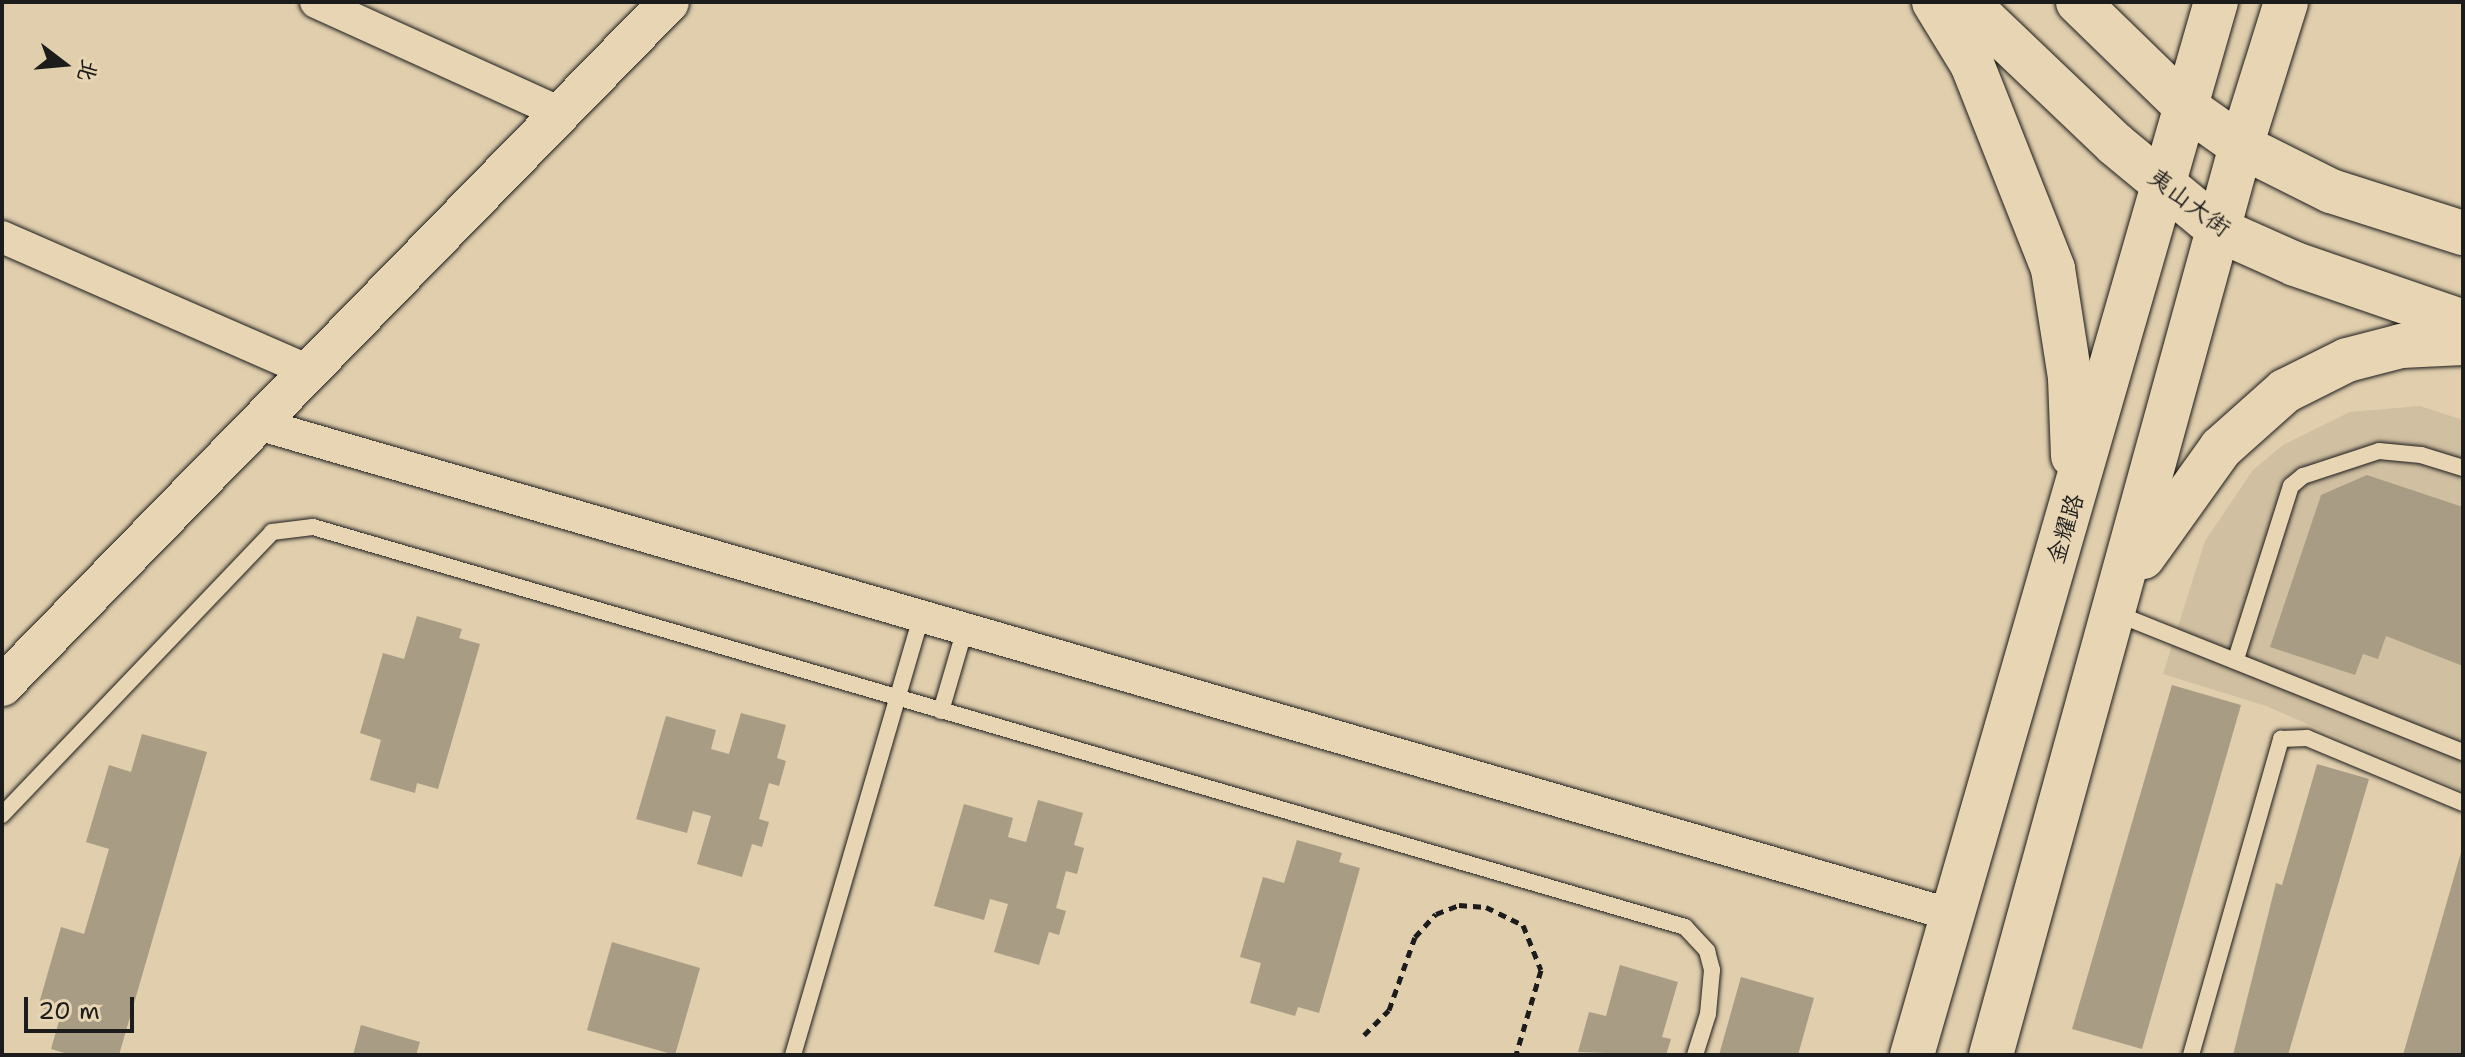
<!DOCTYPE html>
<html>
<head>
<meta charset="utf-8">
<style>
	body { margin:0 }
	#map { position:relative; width:2465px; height:1057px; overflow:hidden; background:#e0cead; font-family:"Shantell Sans","LXGW WenKai TC",sans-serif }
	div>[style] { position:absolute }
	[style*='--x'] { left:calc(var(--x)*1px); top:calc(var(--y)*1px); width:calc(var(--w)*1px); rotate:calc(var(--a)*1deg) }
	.built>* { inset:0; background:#d0bfa1 }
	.building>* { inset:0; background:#a99c85 }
	.path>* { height:5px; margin-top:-2.5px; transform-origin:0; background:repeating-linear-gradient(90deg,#1c1c1c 0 8px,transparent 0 14px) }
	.roads { filter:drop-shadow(0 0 2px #1c1c1c) drop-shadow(0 0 2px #1c1c1c) }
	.service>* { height:16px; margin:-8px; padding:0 8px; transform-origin:8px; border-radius:8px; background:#e8d5b3 }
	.minor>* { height:32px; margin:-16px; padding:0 16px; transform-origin:16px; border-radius:16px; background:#e8d5b3 }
	.tertiary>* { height:40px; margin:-20px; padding:0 20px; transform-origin:20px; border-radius:20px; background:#e8d5b3 }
	.secondary>* { height:44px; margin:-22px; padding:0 22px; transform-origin:22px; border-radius:22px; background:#e8d5b3 }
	span { translate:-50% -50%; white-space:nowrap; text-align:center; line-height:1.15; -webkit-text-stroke:7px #e8d5b3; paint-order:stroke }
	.street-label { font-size:24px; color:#1c1c1c }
	.frame { position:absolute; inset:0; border:4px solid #1c1c1c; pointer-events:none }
	.north { position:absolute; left:24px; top:24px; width:80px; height:80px; -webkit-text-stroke:6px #e8d5b3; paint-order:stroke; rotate:106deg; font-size:22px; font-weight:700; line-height:32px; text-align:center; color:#1c1c1c }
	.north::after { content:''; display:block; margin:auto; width:28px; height:36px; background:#1c1c1c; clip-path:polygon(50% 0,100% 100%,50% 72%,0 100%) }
	.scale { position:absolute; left:24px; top:997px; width:110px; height:36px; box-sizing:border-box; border:4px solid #1c1c1c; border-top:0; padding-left:10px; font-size:24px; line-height:28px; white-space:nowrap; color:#1c1c1c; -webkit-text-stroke:6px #e8d5b3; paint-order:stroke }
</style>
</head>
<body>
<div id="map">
	<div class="built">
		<div style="clip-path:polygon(2420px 406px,2463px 420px,2463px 791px,2266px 706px,2163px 674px,2205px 541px,2253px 470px,2283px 445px,2350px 412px)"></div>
	</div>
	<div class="building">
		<div style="clip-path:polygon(2367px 475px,2463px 507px,2463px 666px,2386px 636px,2378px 659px,2363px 654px,2355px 675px,2270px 647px,2321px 495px)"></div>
		<div style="clip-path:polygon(417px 616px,462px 629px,459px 638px,480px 644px,438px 789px,417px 783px,415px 793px,370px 780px,381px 740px,360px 733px,383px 653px,404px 659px)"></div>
		<div style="clip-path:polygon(2172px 685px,2241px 705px,2142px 1049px,2072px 1029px)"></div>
		<div style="clip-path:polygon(741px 713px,786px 725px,777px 758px,786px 761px,779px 786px,769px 783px,759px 819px,769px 822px,762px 847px,752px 844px,742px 877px,697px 864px,711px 816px,693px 811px,687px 833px,636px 819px,666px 716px,716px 730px,711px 749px,729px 754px)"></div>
		<div style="clip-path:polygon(142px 734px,207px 752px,119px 1055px,71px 1055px,51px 1049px,61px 1014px,38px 1007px,61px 927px,84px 934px,109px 849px,86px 842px,109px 765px,131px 772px)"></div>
		<div style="clip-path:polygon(2317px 764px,2369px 779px,2288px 1055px,2233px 1055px,2276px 883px,2282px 885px)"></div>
		<div style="clip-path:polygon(1038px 800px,1083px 813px,1074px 845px,1084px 848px,1077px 874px,1066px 871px,1056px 908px,1066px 911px,1059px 935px,1049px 932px,1039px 965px,994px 952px,1008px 904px,990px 899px,984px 920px,934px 906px,964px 804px,1013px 818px,1008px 837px,1026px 842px)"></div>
		<div style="clip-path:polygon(1297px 840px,1342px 853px,1339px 862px,1360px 868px,1319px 1013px,1298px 1007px,1295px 1016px,1250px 1003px,1261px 963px,1240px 957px,1263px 877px,1284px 883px)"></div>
		<div style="clip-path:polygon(2462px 849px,2463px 1055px,2403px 1055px)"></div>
		<div style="clip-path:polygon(612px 942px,700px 968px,675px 1055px,587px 1030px)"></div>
		<div style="clip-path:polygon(1620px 965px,1678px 982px,1662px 1037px,1671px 1039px,1666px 1055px,1578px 1052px,1589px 1012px,1606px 1016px)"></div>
		<div style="clip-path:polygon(1741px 977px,1814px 998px,1798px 1055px,1719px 1055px)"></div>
		<div style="clip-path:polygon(361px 1025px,420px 1042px,416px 1055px,353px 1055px)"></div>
	</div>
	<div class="path">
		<div style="--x:1364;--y:1035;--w:35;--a:-45"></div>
		<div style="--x:1389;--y:1010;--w:77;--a:-70.4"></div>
		<div style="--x:1415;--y:937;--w:31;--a:-48"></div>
		<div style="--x:1436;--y:914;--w:25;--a:-21"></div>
		<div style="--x:1459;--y:905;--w:27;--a:4"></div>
		<div style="--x:1486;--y:907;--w:41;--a:25.9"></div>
		<div style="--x:1523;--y:925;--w:48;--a:68.2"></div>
		<div style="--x:1541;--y:970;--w:89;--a:106.4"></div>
	</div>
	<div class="roads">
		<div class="service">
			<div style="--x:2115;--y:613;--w:375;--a:21.8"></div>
			<div style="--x:2236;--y:659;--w:182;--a:-72.4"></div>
			<div style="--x:2291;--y:486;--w:16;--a:-40"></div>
			<div style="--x:2303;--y:476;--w:80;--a:-18.2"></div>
			<div style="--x:2379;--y:451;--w:42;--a:5.4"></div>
			<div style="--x:2421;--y:455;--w:44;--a:17.2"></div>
			<div style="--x:941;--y:711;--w:85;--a:-73.7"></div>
			<div style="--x:2;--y:815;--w:391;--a:-46.3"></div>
			<div style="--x:272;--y:532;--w:41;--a:-7"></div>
			<div style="--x:313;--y:527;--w:1429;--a:16.25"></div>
			<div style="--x:1685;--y:927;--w:33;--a:47"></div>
			<div style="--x:1707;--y:951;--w:20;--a:75"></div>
			<div style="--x:1712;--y:970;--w:44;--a:95.2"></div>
			<div style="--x:1708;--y:1014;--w:43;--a:107.6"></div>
			<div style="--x:793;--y:1055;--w:457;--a:-73.7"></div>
			<div style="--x:2191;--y:1055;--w:329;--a:-74.1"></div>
			<div style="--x:2281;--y:739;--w:26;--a:-2"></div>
			<div style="--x:2307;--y:738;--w:169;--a:22.6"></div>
		</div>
		<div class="minor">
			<div style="--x:316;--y:2;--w:269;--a:24.4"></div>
			<div style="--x:2;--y:237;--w:335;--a:23.6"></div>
			<div style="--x:258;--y:424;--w:1764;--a:16.16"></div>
		</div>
		<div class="tertiary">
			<div style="--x:2;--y:686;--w:955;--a:-45.72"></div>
		</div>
		<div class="secondary">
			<div style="--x:1934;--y:2;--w:73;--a:58.5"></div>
			<div style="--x:1972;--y:64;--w:220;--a:68.4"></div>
			<div style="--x:2053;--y:269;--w:110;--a:81.1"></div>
			<div style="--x:2070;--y:378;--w:78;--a:87.8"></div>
			<div style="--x:1966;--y:2;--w:206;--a:43.6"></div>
			<div style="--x:2115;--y:144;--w:135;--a:39.6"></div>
			<div style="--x:2219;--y:230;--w:83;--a:24.1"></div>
			<div style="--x:2295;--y:264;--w:178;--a:19"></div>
			<div style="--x:2078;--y:2;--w:151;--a:44.2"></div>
			<div style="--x:2186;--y:107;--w:67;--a:35.3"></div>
			<div style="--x:2241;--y:146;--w:101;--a:26.6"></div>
			<div style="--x:2331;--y:191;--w:139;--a:17.7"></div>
			<div style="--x:2143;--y:557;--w:134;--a:-54.4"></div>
			<div style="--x:2221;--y:448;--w:86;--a:-41.7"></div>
			<div style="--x:2285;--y:391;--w:69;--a:-26.6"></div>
			<div style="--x:2347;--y:360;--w:56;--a:-14.5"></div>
			<div style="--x:2401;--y:346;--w:62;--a:-2.8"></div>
			<div style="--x:1912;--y:1055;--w:1096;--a:-73.9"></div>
			<div style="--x:1991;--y:1055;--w:943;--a:-74.62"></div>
			<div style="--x:2241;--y:146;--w:151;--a:-72.6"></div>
		</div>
	</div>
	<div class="street-label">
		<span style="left:2189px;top:203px;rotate:37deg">夷山大街</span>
		<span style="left:2066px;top:529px;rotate:-73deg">金耀路</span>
	</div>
	<div class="frame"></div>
	<div class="north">北</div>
	<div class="scale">20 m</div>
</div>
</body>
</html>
